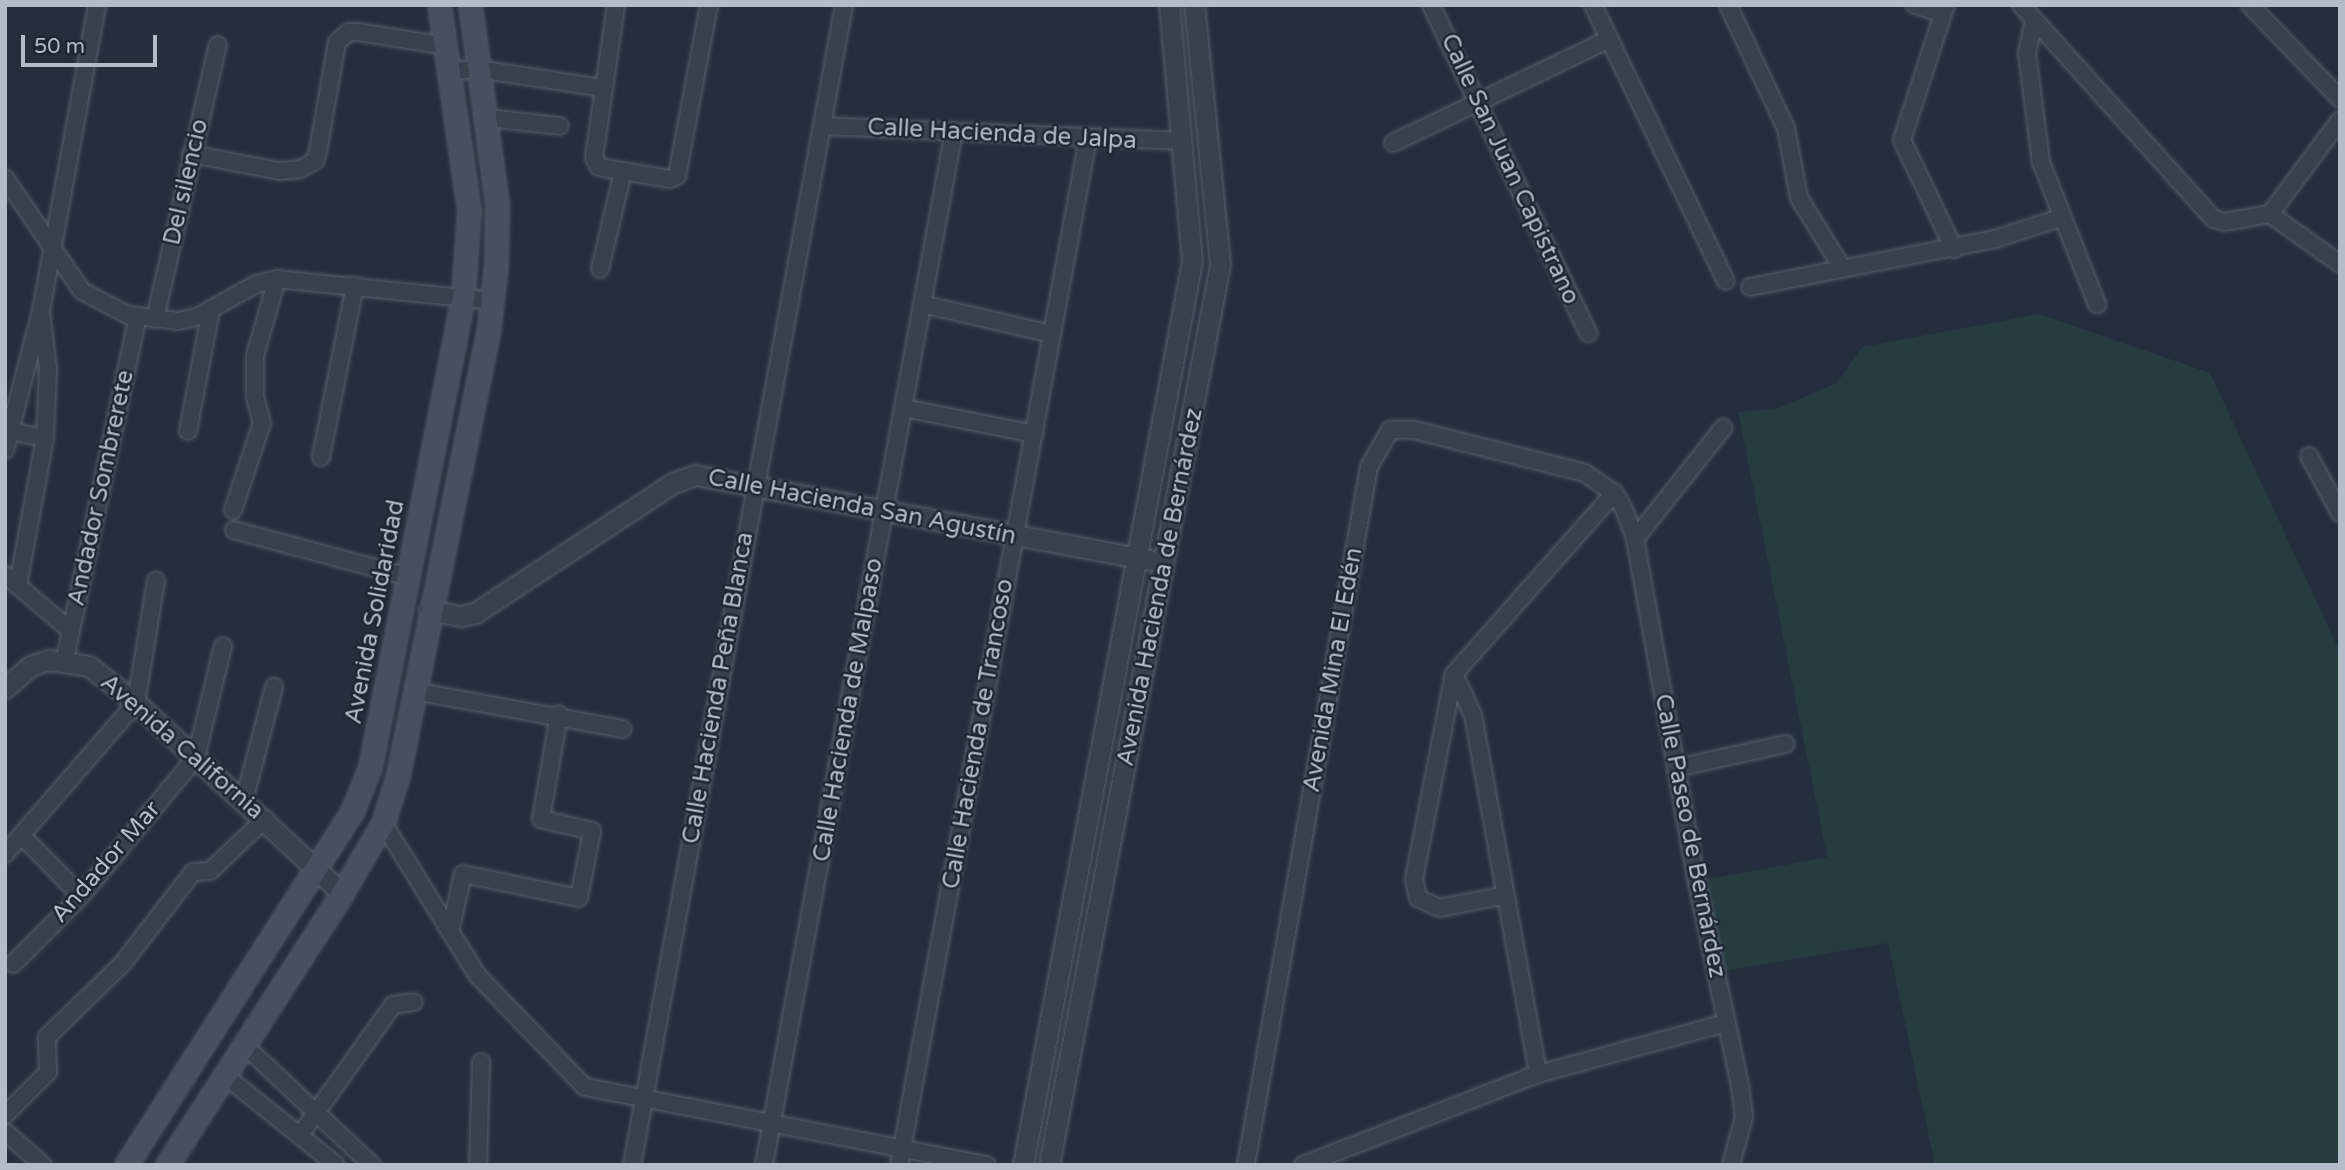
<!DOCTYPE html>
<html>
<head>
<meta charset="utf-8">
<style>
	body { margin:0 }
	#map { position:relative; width:2345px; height:1170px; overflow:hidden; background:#242f3e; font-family:"Varela Round",sans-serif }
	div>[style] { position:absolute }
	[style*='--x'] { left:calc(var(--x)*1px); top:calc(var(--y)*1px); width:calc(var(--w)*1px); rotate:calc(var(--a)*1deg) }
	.green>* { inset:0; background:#263c3f }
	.roads { filter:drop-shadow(0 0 2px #565f6c) drop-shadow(0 0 2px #565f6c) }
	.minor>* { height:16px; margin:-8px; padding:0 8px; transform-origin:8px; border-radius:8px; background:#38414e }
	.tertiary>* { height:19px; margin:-9.5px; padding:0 9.5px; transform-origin:9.5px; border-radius:9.5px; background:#38414e }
	.secondary>* { height:21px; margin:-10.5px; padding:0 10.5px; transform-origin:10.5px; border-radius:10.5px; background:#465061 }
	span { translate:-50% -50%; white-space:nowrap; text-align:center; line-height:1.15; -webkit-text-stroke:5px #1d2633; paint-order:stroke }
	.street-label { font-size:24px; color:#b4bcc9 }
	.frame { position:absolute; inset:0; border:7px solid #b4bcc9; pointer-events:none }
	.scale { position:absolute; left:21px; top:35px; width:136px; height:32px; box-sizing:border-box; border:4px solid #b4bcc9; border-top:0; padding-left:9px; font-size:21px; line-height:24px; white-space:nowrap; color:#b4bcc9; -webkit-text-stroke:5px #1d2633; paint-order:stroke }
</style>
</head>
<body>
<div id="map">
	<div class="green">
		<div style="clip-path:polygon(2039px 314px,2210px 373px,2340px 652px,2340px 1165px,1935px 1165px,1888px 943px,1723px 971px,1704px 880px,1827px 857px,1738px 412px,1779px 408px,1837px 383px,1862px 347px)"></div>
	</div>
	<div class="roads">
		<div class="minor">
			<div style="--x:616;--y:5;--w:155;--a:98.2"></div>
			<div style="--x:594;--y:158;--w:10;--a:61"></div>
			<div style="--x:599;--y:167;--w:72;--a:9.6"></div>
			<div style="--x:670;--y:179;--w:8;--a:-23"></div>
			<div style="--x:677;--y:176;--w:174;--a:-79.4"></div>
			<div style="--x:1431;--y:5;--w:364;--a:64.4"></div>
			<div style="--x:1593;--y:5;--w:306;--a:64.3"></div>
			<div style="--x:1728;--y:5;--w:136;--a:64.8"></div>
			<div style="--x:1786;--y:128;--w:71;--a:79.5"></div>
			<div style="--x:1799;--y:198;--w:80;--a:58.3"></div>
			<div style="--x:1915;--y:5;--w:29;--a:18"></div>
			<div style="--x:1946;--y:5;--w:142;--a:108.1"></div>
			<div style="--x:1902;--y:140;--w:121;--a:64.5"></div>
			<div style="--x:2021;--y:5;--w:288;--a:48"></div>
			<div style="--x:2214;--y:219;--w:10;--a:17"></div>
			<div style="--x:2224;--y:222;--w:47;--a:-9.9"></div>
			<div style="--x:2270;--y:214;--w:117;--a:-53.3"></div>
			<div style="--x:2250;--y:5;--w:130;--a:46.2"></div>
			<div style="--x:2034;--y:20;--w:34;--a:102"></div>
			<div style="--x:2027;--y:53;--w:110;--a:82.7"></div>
			<div style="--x:2041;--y:162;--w:153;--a:68.5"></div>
			<div style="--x:450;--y:71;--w:28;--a:-4"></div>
			<div style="--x:478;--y:69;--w:125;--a:8.7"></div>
			<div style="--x:488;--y:118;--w:72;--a:6.3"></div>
			<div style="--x:823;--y:126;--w:358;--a:2.4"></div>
			<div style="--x:1393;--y:143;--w:240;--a:-25.7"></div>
			<div style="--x:191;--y:154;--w:90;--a:10.9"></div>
			<div style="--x:279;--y:171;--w:21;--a:-5"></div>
			<div style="--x:300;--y:169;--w:17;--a:-28"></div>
			<div style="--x:315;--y:161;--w:10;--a:-73"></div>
			<div style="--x:318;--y:151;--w:111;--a:-80.1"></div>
			<div style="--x:337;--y:42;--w:16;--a:-40"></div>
			<div style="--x:349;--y:32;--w:9;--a:0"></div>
			<div style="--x:358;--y:32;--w:88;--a:9.1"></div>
			<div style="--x:5;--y:178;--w:137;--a:55.7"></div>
			<div style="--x:82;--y:291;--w:52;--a:27.6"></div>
			<div style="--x:128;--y:315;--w:50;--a:6.8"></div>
			<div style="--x:178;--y:321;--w:22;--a:-13"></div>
			<div style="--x:199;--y:316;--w:65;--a:-29.3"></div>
			<div style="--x:256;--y:284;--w:22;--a:-13"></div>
			<div style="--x:277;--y:279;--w:216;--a:5.8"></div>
			<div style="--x:2270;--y:214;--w:86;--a:35.5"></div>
			<div style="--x:600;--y:269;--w:100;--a:-76.7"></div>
			<div style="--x:1750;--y:287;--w:250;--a:-11.1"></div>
			<div style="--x:1995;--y:239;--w:71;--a:-17.9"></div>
			<div style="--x:922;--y:304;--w:133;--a:13"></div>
			<div style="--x:41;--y:311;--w:58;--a:83.1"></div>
			<div style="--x:48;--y:369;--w:69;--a:92.5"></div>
			<div style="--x:45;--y:438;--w:36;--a:-169"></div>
			<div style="--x:10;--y:431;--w:124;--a:-75.5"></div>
			<div style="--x:41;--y:311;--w:311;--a:-79.6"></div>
			<div style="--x:155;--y:319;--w:281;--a:-77.1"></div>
			<div style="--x:904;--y:408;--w:133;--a:11.3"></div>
			<div style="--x:188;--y:431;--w:124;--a:-79.3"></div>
			<div style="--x:5;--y:450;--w:20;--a:-75"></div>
			<div style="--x:2309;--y:456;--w:65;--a:61.5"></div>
			<div style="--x:321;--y:457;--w:175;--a:-78.8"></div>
			<div style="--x:233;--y:510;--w:92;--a:-71.6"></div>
			<div style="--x:262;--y:423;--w:28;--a:-105"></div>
			<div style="--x:255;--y:396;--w:40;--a:-90"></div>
			<div style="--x:255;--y:356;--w:80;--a:-74.1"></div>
			<div style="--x:234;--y:530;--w:181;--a:15"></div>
			<div style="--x:1635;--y:539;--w:142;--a:-51.6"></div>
			<div style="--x:5;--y:575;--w:85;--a:40.2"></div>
			<div style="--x:18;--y:585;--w:149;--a:-79.6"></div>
			<div style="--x:65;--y:659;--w:351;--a:-78"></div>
			<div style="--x:1454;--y:674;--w:45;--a:65.1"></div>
			<div style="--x:1473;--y:715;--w:365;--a:79.7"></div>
			<div style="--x:414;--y:691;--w:212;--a:10.3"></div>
			<div style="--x:1676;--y:768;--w:112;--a:-12.4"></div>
			<div style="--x:244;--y:801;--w:118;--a:-75.3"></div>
			<div style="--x:383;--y:823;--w:180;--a:58.2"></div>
			<div style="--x:478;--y:976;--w:154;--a:46.1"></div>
			<div style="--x:585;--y:1087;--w:409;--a:11"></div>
			<div style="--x:22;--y:836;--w:84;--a:45.5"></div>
			<div style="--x:5;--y:854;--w:200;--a:-49.1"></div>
			<div style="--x:136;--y:703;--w:124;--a:-80.7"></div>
			<div style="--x:1506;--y:895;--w:67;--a:168.9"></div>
			<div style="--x:1440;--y:908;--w:24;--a:-156"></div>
			<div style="--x:1418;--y:898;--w:19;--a:-102"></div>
			<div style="--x:1414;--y:879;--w:209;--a:-79"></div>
			<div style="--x:1454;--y:674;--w:242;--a:-48.5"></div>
			<div style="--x:450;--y:932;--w:59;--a:-77.4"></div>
			<div style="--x:463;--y:874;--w:118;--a:11.7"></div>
			<div style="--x:579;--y:898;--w:68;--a:-79"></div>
			<div style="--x:592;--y:831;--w:52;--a:-166.8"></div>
			<div style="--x:541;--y:819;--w:106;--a:-80.2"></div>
			<div style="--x:13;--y:964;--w:96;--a:-45"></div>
			<div style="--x:81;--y:896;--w:180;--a:-50.4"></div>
			<div style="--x:196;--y:757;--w:114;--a:-76.3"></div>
			<div style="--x:243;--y:1044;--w:177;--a:43.2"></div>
			<div style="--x:223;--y:1074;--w:145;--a:38.8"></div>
			<div style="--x:5;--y:1115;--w:61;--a:-45"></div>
			<div style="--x:48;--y:1072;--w:35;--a:-92"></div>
			<div style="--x:47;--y:1037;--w:106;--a:-44.2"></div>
			<div style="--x:123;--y:963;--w:115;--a:-52.4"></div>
			<div style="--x:193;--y:872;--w:17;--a:-3"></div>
			<div style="--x:210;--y:871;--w:76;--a:-43.4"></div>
			<div style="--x:5;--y:1132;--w:50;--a:41"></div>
			<div style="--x:300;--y:1135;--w:160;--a:-54.4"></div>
			<div style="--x:393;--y:1005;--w:21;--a:-8"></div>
			<div style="--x:478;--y:1165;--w:103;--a:-88.3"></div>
			<div style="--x:632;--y:1165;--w:1179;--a:-79.64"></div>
			<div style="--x:764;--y:1165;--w:1051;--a:-79.59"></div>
			<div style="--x:899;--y:1165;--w:1044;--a:-79.57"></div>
			<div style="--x:1246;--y:1165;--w:709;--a:-80.01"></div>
			<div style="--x:1369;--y:467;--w:43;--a:-60.4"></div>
			<div style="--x:1390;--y:430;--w:24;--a:0"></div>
			<div style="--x:1414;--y:430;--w:176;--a:14.1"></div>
			<div style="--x:1585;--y:473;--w:35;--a:35"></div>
			<div style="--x:1614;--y:493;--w:17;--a:57"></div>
			<div style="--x:1623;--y:507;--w:34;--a:69"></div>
			<div style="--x:1635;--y:539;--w:343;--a:79.8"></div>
			<div style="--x:1696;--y:877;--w:213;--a:78.1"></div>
			<div style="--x:1740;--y:1085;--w:32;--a:83"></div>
			<div style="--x:1744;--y:1117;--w:50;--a:105.2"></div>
			<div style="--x:1303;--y:1165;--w:252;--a:-21.2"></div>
			<div style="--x:1538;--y:1074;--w:195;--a:-15.2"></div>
		</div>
		<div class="tertiary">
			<div style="--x:429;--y:610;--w:33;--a:11"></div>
			<div style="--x:461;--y:616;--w:14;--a:-12"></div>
			<div style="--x:475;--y:613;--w:237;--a:-33.3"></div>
			<div style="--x:673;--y:483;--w:23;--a:-20"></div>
			<div style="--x:695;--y:475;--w:463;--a:10.6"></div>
			<div style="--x:5;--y:688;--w:33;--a:-41"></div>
			<div style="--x:30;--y:666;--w:20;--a:-18"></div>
			<div style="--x:49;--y:660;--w:40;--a:8.5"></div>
			<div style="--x:89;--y:666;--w:60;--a:38.2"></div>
			<div style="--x:136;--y:703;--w:280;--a:42.7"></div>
			<div style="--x:1023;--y:1165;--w:920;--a:-79.41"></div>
			<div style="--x:1192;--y:261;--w:257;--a:-95.1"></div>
			<div style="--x:1049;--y:1165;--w:917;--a:-79.25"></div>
			<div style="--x:1220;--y:264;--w:260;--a:-95.7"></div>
		</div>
		<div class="secondary">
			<div style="--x:126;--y:1165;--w:419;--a:-57.4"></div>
			<div style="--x:352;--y:812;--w:48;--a:-68.2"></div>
			<div style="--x:370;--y:767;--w:478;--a:-78.8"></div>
			<div style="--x:463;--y:298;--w:88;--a:-86.1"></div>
			<div style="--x:469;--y:210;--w:207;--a:-98.3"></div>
			<div style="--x:167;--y:1165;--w:323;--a:-57.2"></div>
			<div style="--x:342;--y:893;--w:81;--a:-59.6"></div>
			<div style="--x:383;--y:823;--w:50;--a:-72.6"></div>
			<div style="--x:398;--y:775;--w:458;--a:-78.5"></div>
			<div style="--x:489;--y:326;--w:62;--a:-83.6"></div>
			<div style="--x:496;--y:264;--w:60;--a:-89"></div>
			<div style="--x:497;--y:204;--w:201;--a:-97.7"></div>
		</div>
	</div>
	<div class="street-label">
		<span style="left:1002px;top:134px;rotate:3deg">Calle Hacienda de Jalpa</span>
		<span style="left:1510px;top:169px;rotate:65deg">Calle San Juan Capistrano</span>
		<span style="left:186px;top:182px;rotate:-77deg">Del silencio</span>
		<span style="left:101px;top:488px;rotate:-78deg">Andador Sombrerete</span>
		<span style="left:862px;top:507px;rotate:11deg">Calle Hacienda San Agustín</span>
		<span style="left:1160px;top:587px;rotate:-79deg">Avenida Hacienda de Bernárdez</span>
		<span style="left:375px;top:612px;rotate:-79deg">Avenida Solidaridad</span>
		<span style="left:1333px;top:670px;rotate:-80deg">Avenida Mina El Edén</span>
		<span style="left:718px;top:688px;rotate:-80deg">Calle Hacienda Peña Blanca</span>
		<span style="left:848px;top:710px;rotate:-80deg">Calle Hacienda de Malpaso</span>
		<span style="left:978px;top:734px;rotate:-80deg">Calle Hacienda de Trancoso</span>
		<span style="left:182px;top:747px;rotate:41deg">Avenida California</span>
		<span style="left:1690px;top:836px;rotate:79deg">Calle Paseo de Bernárdez</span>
		<span style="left:106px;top:862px;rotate:-49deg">Andador Mar</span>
	</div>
	<div class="frame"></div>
	<div class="scale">50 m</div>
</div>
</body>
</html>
